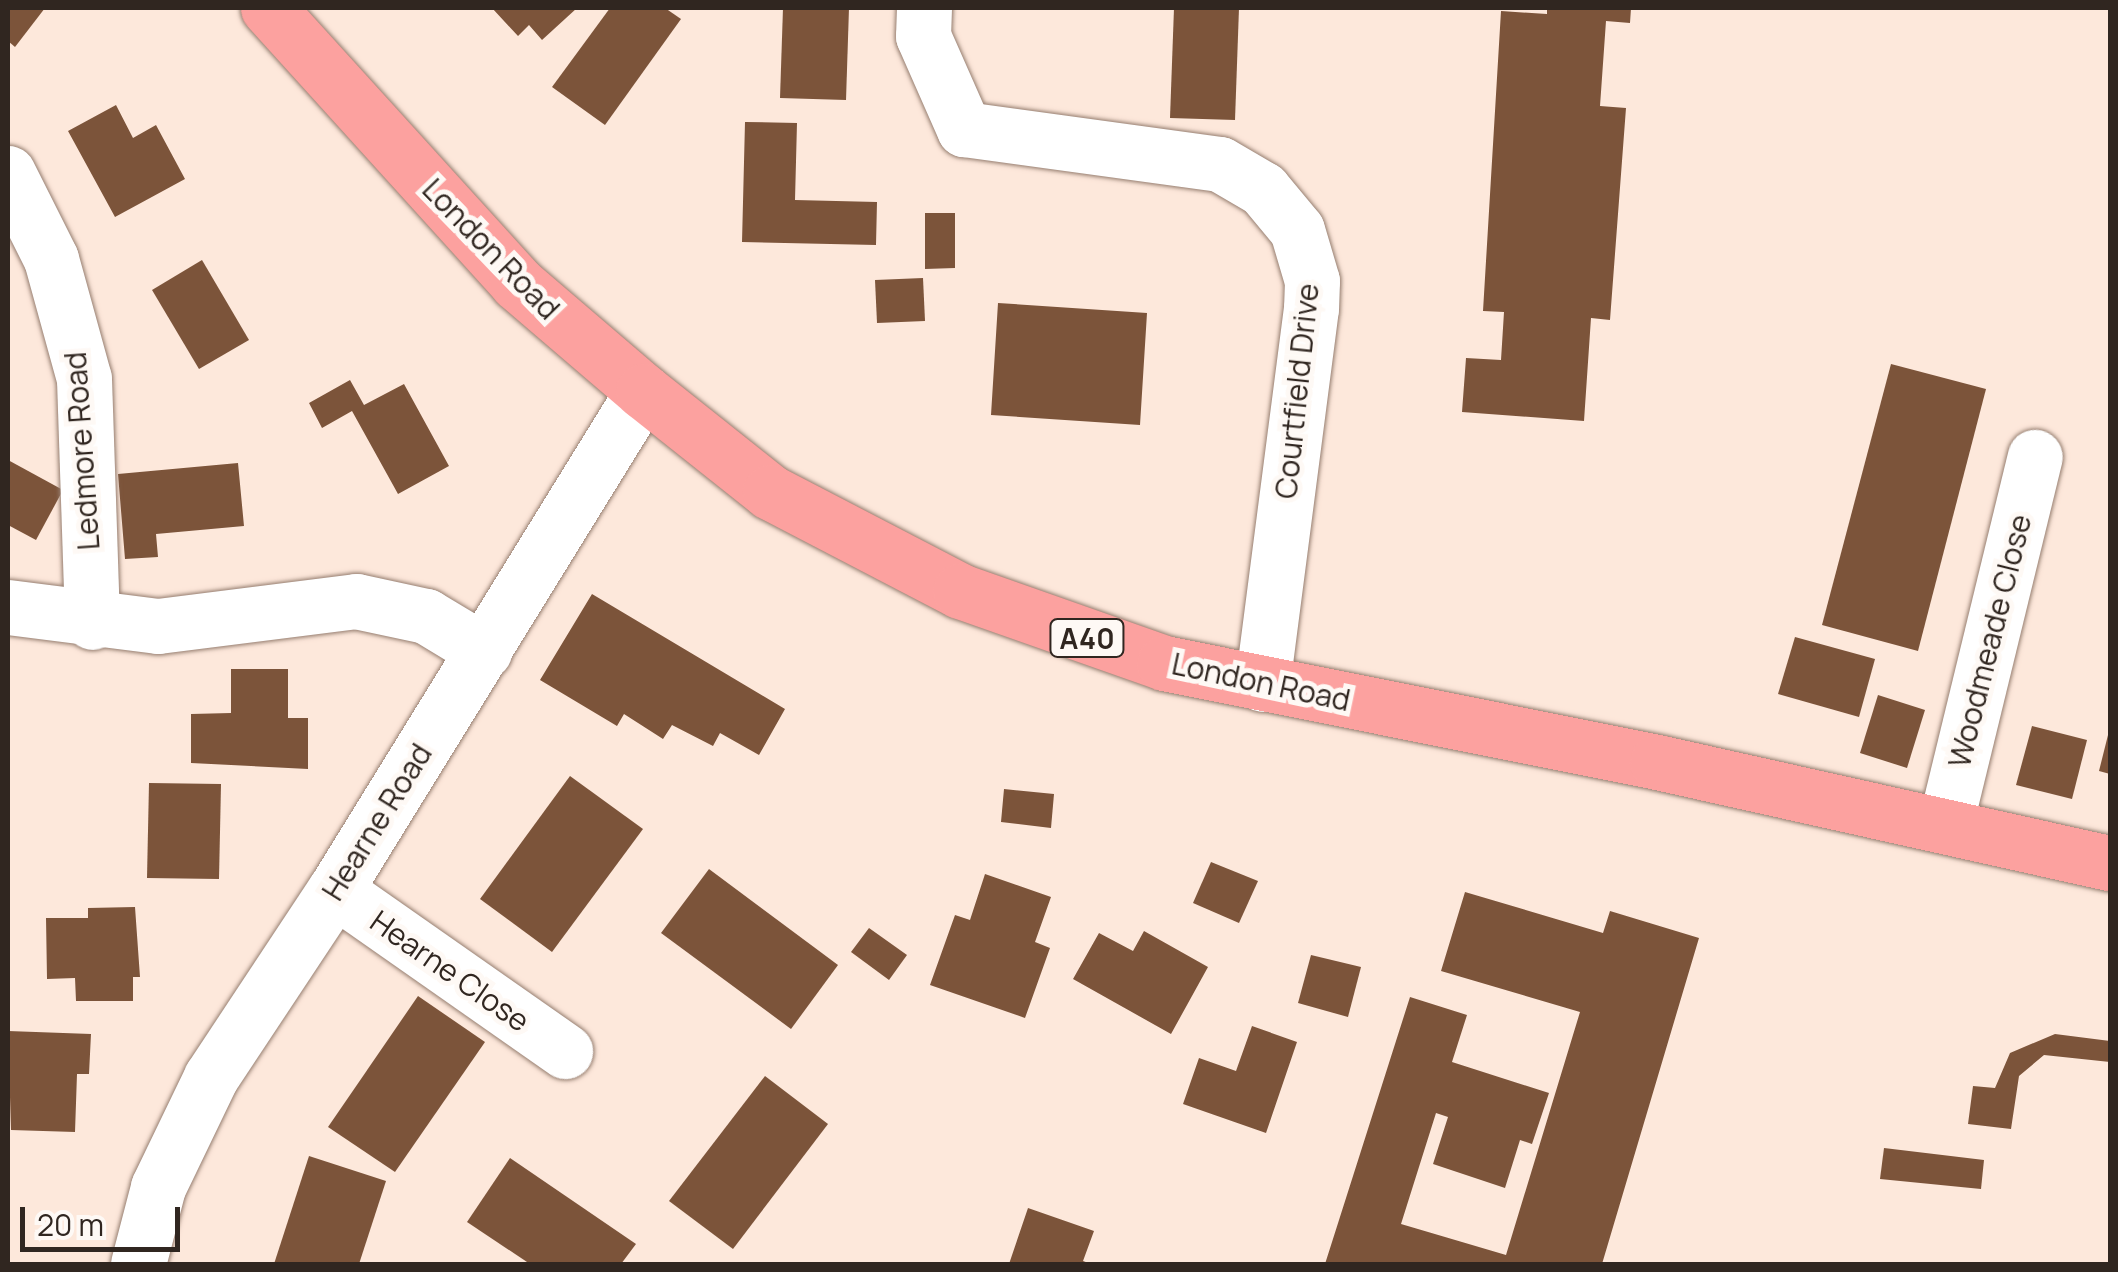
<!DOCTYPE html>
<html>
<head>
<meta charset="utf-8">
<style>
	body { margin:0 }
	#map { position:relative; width:2118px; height:1272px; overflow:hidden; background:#fde8db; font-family:Manrope,sans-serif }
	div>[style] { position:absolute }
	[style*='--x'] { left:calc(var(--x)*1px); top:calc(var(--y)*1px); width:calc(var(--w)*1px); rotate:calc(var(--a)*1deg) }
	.building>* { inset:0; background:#7c543a }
	.roads { filter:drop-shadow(0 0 2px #967e70) drop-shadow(0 0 2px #967e70) }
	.minor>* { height:55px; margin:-27.5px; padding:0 27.5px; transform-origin:27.5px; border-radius:27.5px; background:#fff }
	.highway>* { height:55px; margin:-27.5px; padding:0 27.5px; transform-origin:27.5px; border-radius:27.5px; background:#fca19f }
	span { translate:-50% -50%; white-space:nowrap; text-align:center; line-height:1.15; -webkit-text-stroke:10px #fef9f5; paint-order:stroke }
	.shield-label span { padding:2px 8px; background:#fef9f5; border:2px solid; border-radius:8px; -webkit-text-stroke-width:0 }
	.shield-label { font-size:28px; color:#302620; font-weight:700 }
	.street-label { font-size:30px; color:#302620 }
	.frame { position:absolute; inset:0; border:10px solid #302620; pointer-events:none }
	.scale { position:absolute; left:20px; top:1207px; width:160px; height:45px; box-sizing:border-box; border:5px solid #302620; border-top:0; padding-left:12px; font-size:30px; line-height:35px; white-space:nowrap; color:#302620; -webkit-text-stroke:8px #fef9f5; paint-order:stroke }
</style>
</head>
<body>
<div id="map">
	<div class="building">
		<div style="clip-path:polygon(8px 8px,45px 8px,15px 47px,8px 41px)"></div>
		<div style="clip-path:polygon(492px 8px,577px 8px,542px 40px,529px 25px,518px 36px)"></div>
		<div style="clip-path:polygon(610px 8px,665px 8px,681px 19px,605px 125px,552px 87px)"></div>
		<div style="clip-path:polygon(783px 8px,849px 8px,846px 100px,780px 98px)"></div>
		<div style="clip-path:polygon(1174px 8px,1239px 8px,1235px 120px,1170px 118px)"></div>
		<div style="clip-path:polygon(1547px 8px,1631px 8px,1630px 23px,1606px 21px,1600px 106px,1626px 108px,1610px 320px,1591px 318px,1584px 421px,1462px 412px,1466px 358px,1501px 360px,1504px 312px,1483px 311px,1501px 11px,1547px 14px)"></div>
		<div style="clip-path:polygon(116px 105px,133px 138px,156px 125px,185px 179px,115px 217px,68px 131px)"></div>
		<div style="clip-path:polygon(745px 122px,797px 123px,795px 200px,877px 202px,876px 245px,742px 242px)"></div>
		<div style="clip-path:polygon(925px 213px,955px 213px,955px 268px,925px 269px)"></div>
		<div style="clip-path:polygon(202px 260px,249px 340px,199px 369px,152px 290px)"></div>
		<div style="clip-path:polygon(923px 278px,925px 321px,877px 323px,875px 280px)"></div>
		<div style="clip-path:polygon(998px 303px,1147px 313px,1140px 425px,991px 415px)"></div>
		<div style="clip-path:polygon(1891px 364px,1986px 389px,1918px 651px,1822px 625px)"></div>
		<div style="clip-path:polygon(350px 380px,364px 405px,404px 384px,449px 466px,398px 494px,352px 411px,322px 428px,309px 403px)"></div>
		<div style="clip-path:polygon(8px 460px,63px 490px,36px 540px,8px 525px)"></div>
		<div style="clip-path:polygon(238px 463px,244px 526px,156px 534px,158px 557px,125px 559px,118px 474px)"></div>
		<div style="clip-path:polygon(592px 594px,785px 709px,759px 755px,720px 733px,713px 746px,672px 725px,663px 739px,624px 714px,617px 726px,540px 680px)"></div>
		<div style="clip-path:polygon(1795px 637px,1875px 659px,1859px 717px,1778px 694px)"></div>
		<div style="clip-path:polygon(231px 669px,288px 669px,288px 718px,308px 718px,308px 769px,191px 763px,191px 714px,231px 713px)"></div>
		<div style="clip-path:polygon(1878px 695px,1925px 710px,1907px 768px,1860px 753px)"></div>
		<div style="clip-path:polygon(2032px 726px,2087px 740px,2072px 799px,2016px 785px)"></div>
		<div style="clip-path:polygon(2109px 731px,2110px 731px,2110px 774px,2099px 771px)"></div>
		<div style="clip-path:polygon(570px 776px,643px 829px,552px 952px,480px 899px)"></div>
		<div style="clip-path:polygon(149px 783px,221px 784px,219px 879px,147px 878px)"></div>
		<div style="clip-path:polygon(1004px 789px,1054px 794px,1051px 828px,1001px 822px)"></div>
		<div style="clip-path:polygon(1211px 862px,1258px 881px,1239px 923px,1193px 903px)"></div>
		<div style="clip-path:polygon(709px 869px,838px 965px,791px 1029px,661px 933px)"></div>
		<div style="clip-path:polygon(985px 874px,1051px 897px,1035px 942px,1050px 948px,1025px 1018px,930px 985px,955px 915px,970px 920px)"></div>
		<div style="clip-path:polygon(1465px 892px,1603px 933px,1610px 911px,1699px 938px,1602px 1264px,1325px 1264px,1410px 997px,1467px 1015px,1452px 1062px,1549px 1093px,1532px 1144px,1520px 1140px,1505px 1188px,1433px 1164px,1448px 1117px,1436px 1113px,1401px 1224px,1506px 1255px,1580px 1012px,1441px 971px)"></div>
		<div style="clip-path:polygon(135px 907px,140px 977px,133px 977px,133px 1001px,76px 1001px,75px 978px,47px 979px,46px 918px,88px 918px,88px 908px)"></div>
		<div style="clip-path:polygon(869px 928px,907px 955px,889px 980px,851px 952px)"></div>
		<div style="clip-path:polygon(1144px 931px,1208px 967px,1171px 1034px,1073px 979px,1099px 933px,1133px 951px)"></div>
		<div style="clip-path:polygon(1311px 955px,1361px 967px,1348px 1017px,1298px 1003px)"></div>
		<div style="clip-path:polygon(418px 996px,485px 1042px,395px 1172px,328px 1127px)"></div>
		<div style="clip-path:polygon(1252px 1026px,1297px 1042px,1266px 1133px,1183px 1104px,1199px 1058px,1236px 1071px)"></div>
		<div style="clip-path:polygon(8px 1031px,91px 1034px,89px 1074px,77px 1074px,75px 1132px,11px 1130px)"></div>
		<div style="clip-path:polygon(2055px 1034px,2110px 1041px,2110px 1062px,2044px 1055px,2019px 1076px,2011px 1129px,1968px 1124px,1973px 1086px,1995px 1088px,2010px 1053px)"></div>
		<div style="clip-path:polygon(765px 1076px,828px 1124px,733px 1249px,669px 1201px)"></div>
		<div style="clip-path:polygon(1884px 1148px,1984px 1160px,1981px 1189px,1880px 1179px)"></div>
		<div style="clip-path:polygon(309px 1156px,386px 1181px,359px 1264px,274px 1264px)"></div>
		<div style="clip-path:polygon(510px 1158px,636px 1244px,621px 1264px,530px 1264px,467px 1222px)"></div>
		<div style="clip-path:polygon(1028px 1208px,1094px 1231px,1083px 1261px,1091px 1264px,1009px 1264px)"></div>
	</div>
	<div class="roads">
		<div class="minor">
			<div style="--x:924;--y:8;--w:28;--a:92"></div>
			<div style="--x:923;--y:36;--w:102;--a:66.2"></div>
			<div style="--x:964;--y:129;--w:258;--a:7.8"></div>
			<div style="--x:1220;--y:164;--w:50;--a:30.2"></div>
			<div style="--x:1263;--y:189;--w:53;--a:50.3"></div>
			<div style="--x:1297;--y:230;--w:53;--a:73.6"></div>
			<div style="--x:1312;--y:281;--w:27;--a:92"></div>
			<div style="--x:1311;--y:308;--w:379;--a:97.4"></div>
			<div style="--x:8;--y:173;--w:96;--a:63.4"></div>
			<div style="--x:51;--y:259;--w:124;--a:74.6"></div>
			<div style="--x:84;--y:379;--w:243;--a:88.1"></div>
			<div style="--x:8;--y:607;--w:151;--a:7.2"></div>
			<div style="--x:158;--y:626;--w:200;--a:-7.2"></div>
			<div style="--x:356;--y:601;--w:72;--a:12.1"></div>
			<div style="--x:426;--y:616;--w:68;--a:31.1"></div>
			<div style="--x:1945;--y:825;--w:379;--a:-76.3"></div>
			<div style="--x:335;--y:890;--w:281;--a:35"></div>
			<div style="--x:138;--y:1264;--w:80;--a:-75.4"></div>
			<div style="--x:158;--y:1187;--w:122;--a:-64.3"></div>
			<div style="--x:211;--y:1077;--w:224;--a:-56.5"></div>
			<div style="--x:335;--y:890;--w:586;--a:-58.32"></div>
		</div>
		<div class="highway">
			<div style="--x:268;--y:8;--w:371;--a:47.8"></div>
			<div style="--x:517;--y:283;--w:166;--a:40.6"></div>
			<div style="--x:643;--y:391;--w:162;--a:38.5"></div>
			<div style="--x:770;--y:492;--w:214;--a:27.5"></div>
			<div style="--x:960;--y:591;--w:216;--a:19.4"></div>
			<div style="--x:1164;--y:663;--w:503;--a:11.35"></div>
			<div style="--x:1657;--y:762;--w:464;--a:12.6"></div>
		</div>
	</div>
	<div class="shield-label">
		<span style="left:1087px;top:638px">A40</span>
	</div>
	<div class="street-label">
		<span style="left:491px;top:249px;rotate:46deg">London Road</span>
		<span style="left:1297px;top:391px;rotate:-84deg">Courtfield Drive</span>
		<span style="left:82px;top:451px;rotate:-94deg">Ledmore Road</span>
		<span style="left:1990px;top:641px;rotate:-76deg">Woodmeade Close</span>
		<span style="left:1261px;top:682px;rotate:12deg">London Road</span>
		<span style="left:377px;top:822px;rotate:-58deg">Hearne Road</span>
		<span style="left:450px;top:971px;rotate:35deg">Hearne Close</span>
	</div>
	<div class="frame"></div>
	<div class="scale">20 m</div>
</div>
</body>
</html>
